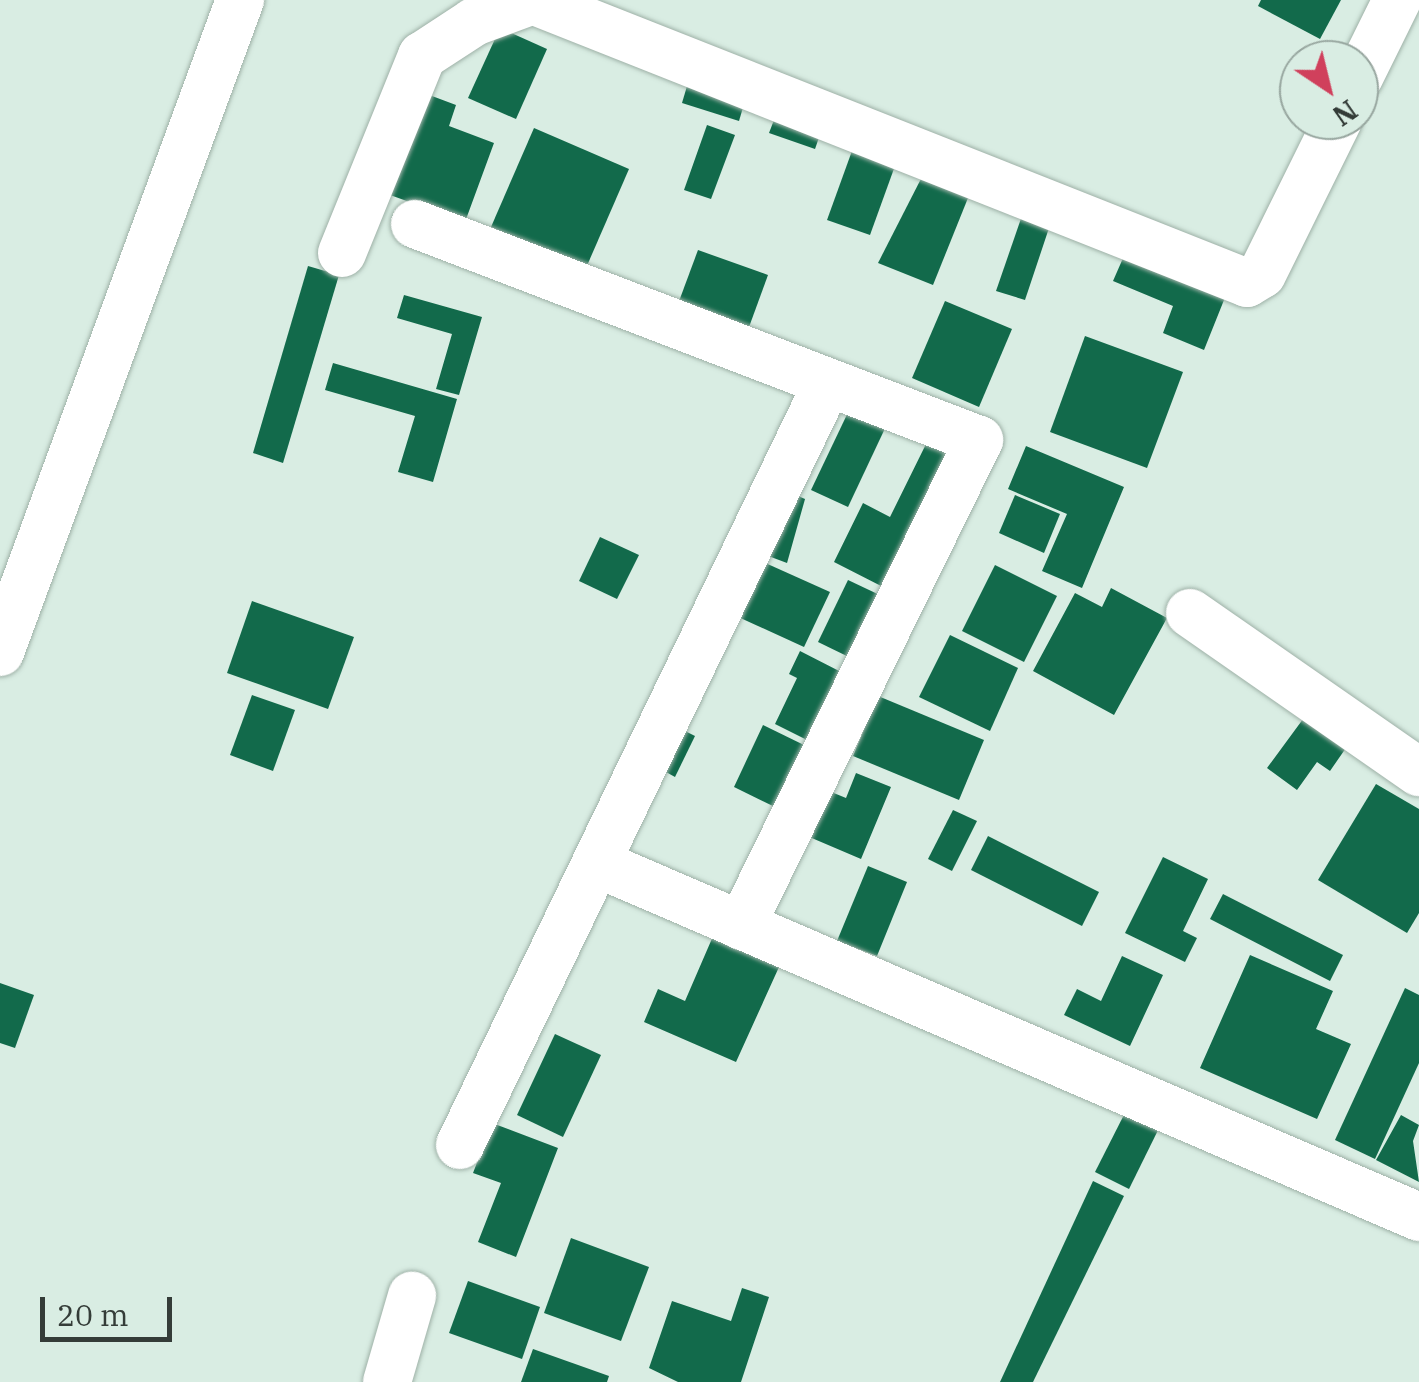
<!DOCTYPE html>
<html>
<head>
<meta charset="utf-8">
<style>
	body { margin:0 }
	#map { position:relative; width:1419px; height:1382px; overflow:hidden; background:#d9ede3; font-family:"IBM Plex Serif",serif }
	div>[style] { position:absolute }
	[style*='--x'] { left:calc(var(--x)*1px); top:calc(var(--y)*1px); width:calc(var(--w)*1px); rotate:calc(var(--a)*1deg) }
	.building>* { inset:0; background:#126a4b }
	.roads { filter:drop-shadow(0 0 2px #9eb1a7) drop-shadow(0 0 2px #9eb1a7) }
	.minor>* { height:48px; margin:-24px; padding:0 24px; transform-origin:24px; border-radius:24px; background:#fff }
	span { translate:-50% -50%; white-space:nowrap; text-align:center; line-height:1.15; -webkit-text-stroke:10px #d9ede3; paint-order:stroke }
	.north { position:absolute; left:1279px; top:40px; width:100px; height:100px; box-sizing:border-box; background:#d9ede3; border:2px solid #97a69f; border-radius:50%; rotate:145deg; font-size:28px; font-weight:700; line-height:40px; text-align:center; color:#343c38 }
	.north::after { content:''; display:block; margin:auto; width:35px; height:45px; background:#d0405c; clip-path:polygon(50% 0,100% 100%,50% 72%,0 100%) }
	.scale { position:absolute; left:40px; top:1297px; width:132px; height:45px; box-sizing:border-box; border:5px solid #343c38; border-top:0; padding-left:12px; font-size:30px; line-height:35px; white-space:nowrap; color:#343c38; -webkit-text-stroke:8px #d9ede3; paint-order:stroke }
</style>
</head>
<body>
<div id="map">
	<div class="building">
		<div style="clip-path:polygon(1261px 0,1341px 0,1320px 39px,1258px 6px)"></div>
		<div style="clip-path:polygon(500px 28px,547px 49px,516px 119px,468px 98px)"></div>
		<div style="clip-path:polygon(690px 76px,747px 94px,739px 121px,682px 103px)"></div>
		<div style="clip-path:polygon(416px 90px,456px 105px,449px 126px,494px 143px,465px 222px,379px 191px)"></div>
		<div style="clip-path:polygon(779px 107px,824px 123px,815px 149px,769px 133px)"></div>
		<div style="clip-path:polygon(707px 125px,735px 135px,711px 199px,684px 190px)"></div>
		<div style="clip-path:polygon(534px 128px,629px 169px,586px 268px,491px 227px)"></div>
		<div style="clip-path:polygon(857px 137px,900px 152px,870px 235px,827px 220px)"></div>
		<div style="clip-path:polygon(926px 169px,972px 188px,933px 285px,878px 263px)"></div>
		<div style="clip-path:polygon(1025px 207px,1053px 216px,1025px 300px,996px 291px)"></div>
		<div style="clip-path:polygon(1127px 249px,1228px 290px,1204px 350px,1163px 333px,1173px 306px,1113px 281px)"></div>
		<div style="clip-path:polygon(698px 250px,768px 275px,745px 338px,675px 312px)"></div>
		<div style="clip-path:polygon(308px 266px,339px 275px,283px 463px,253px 453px)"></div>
		<div style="clip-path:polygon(404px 295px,482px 317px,459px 395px,436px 389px,452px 334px,397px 318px)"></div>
		<div style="clip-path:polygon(945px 301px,1012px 329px,979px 407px,912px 378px)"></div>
		<div style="clip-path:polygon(1085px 336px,1183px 372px,1147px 468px,1050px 432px)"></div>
		<div style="clip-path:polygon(333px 363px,457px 399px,433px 482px,398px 472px,415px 416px,325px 390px)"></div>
		<div style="clip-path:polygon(852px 404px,888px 422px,848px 507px,811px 490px)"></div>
		<div style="clip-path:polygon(928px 440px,952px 451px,885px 588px,834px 562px,863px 503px,890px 517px)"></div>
		<div style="clip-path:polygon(1026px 446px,1124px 487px,1082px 588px,1042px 571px,1067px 514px,1008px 489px)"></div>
		<div style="clip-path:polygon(789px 492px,805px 499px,787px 563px,763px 554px)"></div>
		<div style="clip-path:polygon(1015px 495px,1060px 514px,1044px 553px,999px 533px)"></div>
		<div style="clip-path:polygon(600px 537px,639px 555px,617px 599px,579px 581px)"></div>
		<div style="clip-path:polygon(761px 561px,830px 592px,804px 647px,736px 616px)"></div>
		<div style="clip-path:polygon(995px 565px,1057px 596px,1024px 662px,962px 631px)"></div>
		<div style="clip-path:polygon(848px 580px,886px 598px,855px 660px,818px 642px)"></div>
		<div style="clip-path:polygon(1111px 588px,1167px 618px,1114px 715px,1033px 671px,1075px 593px,1102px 607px)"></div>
		<div style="clip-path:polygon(252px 601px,354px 637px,328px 709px,227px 673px)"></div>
		<div style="clip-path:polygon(950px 635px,1018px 668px,990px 731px,919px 697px)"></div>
		<div style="clip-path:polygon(800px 651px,843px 673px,809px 741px,775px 724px,797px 678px,789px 674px)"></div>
		<div style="clip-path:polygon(252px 695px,295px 710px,273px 771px,230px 755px)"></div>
		<div style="clip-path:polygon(878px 696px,984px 740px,959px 800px,853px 756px)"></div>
		<div style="clip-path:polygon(1306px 715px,1348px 745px,1330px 771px,1317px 762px,1297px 790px,1267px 768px)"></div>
		<div style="clip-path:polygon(763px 725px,806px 746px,775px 807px,734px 787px)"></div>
		<div style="clip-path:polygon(677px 727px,695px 736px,675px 777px,657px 767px)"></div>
		<div style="clip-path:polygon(856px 773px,891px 787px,861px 859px,800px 833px,819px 787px,846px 798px)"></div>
		<div style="clip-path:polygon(1376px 784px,1419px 809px,1419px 913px,1407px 933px,1318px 880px)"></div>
		<div style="clip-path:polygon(953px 810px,977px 821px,952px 871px,928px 859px)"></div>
		<div style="clip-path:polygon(988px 836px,1099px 892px,1082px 926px,971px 870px)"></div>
		<div style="clip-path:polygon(1163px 857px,1208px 879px,1183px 931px,1197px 938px,1185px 962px,1125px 933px)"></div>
		<div style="clip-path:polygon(868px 866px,907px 882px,877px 956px,837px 941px)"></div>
		<div style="clip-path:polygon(1223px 894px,1343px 955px,1330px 981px,1210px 919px)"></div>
		<div style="clip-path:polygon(717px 927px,784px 956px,736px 1062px,644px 1022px,658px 989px,685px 1001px)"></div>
		<div style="clip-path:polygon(1250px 955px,1333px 991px,1316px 1029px,1351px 1044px,1317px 1119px,1200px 1068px)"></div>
		<div style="clip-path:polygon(1122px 956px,1163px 975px,1130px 1046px,1064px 1015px,1077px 989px,1101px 1001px)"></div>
		<div style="clip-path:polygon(0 983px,34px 995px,15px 1048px,0 1043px)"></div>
		<div style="clip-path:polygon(1405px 988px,1419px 995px,1419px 1063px,1375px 1159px,1335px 1140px)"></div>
		<div style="clip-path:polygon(555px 1034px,601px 1055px,563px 1137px,517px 1115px)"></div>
		<div style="clip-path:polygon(1133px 1097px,1166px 1114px,1129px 1189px,1095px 1172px)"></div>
		<div style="clip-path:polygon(1401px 1115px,1419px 1125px,1413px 1141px,1419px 1182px,1376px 1160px)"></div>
		<div style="clip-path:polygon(492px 1123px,558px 1148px,516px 1257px,478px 1242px,501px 1183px,473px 1173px)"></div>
		<div style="clip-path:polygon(1093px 1181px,1124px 1196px,1033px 1382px,1000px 1382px)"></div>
		<div style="clip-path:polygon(571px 1238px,649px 1267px,621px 1341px,544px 1313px)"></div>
		<div style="clip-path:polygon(468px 1281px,540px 1307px,522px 1359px,449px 1333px)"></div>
		<div style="clip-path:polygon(742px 1288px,769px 1297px,741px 1382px,678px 1382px,649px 1368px,672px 1301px,731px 1321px)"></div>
		<div style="clip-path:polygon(533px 1349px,609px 1376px,607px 1382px,521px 1382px)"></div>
	</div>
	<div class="roads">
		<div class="minor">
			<div style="--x:532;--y:0;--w:769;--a:21.59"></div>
			<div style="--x:1247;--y:283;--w:17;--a:-31"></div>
			<div style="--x:1262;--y:274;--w:172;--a:-63.7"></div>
			<div style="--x:1359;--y:77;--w:86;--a:-63.7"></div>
			<div style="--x:415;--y:224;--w:604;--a:20.96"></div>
			<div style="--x:979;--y:440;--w:541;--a:116.09"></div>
			<div style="--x:342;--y:253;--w:213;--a:-67.9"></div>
			<div style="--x:422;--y:56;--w:62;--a:-33.2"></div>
			<div style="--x:474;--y:22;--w:63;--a:-20.4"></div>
			<div style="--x:1190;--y:613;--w:279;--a:34.8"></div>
			<div style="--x:0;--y:652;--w:695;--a:-69.79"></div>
			<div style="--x:599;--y:864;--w:893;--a:23.29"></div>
			<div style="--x:460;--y:1145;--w:845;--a:-64.25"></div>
			<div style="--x:387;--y:1382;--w:90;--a:-73.8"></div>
		</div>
	</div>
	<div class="north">N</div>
	<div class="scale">20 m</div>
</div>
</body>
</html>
